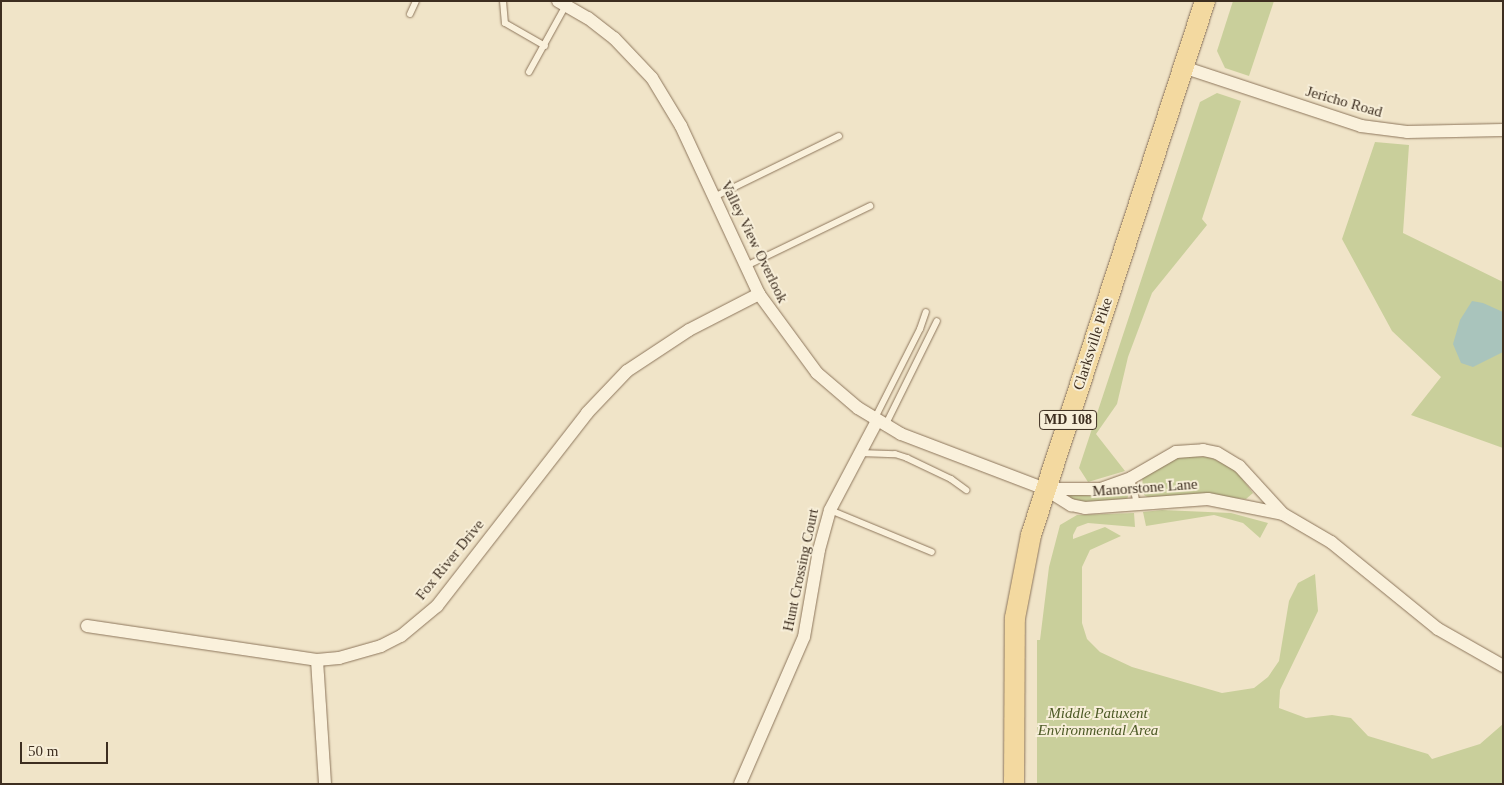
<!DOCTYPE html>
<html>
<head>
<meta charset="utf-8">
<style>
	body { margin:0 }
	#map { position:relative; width:1504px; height:785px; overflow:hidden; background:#f0e4c8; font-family:Georgia,serif }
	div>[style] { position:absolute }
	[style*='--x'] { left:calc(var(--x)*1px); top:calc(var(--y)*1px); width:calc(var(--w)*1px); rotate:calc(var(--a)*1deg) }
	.green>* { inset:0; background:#c9cf9b }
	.water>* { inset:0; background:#a9c4bc }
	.roads { filter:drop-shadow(0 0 1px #8d765c) drop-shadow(0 0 1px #8d765c) }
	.service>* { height:6px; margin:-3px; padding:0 3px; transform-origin:3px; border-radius:3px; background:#faf1dc }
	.minor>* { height:12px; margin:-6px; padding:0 6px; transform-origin:6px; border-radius:6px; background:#faf1dc }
	.primary>* { height:20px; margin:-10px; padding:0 10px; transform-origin:10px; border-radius:10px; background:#f3d9a0 }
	span { translate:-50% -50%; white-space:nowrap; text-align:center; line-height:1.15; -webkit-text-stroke:4px #f7eed8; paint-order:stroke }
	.shield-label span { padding:1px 4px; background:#f7eed8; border:1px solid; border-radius:4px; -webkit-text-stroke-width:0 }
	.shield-label { font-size:14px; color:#3d2e20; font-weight:700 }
	.street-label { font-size:15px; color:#3d2e20 }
	.park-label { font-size:15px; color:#4d5a26; font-style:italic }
	.frame { position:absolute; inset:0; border:2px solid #3d2e20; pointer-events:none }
	.scale { position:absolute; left:20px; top:742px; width:88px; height:22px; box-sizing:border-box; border:2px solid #3d2e20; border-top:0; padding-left:6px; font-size:15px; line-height:18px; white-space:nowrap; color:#3d2e20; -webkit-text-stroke:4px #f7eed8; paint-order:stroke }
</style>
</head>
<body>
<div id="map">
	<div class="green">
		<div style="clip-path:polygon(1233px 1px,1274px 1px,1249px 76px,1225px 68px,1217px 51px)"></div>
		<div style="clip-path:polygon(1217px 93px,1241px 101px,1202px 219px,1207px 225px,1152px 293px,1128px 357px,1117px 404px,1096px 434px,1125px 471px,1088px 482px,1079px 468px,1200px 102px)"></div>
		<div style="clip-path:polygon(1375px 142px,1409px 145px,1403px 233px,1503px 282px,1503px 448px,1411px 415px,1441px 377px,1392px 331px,1342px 239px)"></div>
		<div style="clip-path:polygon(1188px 456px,1209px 457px,1234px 468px,1253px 493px,1246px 499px,1195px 494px,1149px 498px,1144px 495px,1142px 477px,1174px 458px)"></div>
		<div style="clip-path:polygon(1123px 489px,1129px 492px,1127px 500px,1086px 503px,1069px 499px,1071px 494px,1093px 496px)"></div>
		<div style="clip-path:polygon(1162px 510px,1231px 513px,1268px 523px,1260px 538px,1243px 523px,1214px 515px,1146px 526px,1143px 512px)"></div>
		<div style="clip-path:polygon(1134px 513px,1135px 527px,1088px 523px,1077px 527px,1073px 535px,1073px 539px,1105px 527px,1121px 536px,1090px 550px,1082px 567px,1082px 623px,1087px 639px,1100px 652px,1132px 667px,1222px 693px,1254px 688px,1268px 677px,1279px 661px,1289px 601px,1298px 583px,1315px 574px,1318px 611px,1280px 690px,1279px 708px,1306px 718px,1332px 715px,1351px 718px,1368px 736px,1428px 754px,1432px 759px,1480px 744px,1503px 724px,1503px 784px,1037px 784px,1037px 640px,1040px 640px,1049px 567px,1060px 525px,1077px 515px)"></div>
	</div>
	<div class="water">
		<div style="clip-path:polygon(1472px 301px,1483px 303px,1503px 312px,1503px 352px,1473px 367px,1461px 363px,1453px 344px,1460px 320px)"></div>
	</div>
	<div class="roads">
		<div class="service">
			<div style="--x:503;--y:1;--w:22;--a:85"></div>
			<div style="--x:505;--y:23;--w:46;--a:29.9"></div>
			<div style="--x:410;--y:14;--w:14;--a:-65"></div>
			<div style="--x:529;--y:72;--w:77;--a:-61.1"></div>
			<div style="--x:714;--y:197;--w:139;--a:-26"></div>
			<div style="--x:746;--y:266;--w:138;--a:-25.8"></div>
			<div style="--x:875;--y:418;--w:100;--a:-63.2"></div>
			<div style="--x:920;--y:329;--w:18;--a:-71"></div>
			<div style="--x:885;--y:426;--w:117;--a:-63.7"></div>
			<div style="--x:860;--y:453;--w:35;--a:2"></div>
			<div style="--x:895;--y:454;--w:13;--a:18"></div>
			<div style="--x:907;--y:458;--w:49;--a:25.5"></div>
			<div style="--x:951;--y:479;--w:19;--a:36"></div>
			<div style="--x:1131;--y:478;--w:28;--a:77"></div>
			<div style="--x:830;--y:510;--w:110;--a:22.4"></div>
		</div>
		<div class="minor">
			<div style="--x:558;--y:1;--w:34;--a:30"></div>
			<div style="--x:588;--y:18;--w:33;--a:38"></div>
			<div style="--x:614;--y:38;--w:55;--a:46.5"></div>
			<div style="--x:652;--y:78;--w:56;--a:58.9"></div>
			<div style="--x:681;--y:126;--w:185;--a:65.1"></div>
			<div style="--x:759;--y:294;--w:98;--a:53.7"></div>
			<div style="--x:817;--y:373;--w:54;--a:40.5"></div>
			<div style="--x:858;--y:408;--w:50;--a:31.2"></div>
			<div style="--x:901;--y:434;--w:154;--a:20.9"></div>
			<div style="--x:1045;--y:489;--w:31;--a:32"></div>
			<div style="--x:1071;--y:505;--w:14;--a:12"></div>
			<div style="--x:1085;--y:508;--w:123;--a:-4.2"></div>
			<div style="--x:1208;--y:499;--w:76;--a:11.3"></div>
			<div style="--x:1283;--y:514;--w:56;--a:30.3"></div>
			<div style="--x:1331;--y:542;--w:138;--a:39.1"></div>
			<div style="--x:1438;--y:629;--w:75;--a:29.6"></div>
			<div style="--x:1183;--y:67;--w:188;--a:18.3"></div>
			<div style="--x:1361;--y:126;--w:46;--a:7.4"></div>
			<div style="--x:1407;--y:132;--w:96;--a:-1.2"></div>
			<div style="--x:1045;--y:489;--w:56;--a:0"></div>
			<div style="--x:1101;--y:489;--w:32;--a:-20"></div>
			<div style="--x:1131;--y:478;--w:52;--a:-30"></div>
			<div style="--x:1176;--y:452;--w:27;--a:-4"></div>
			<div style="--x:1203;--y:450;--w:14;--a:12"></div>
			<div style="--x:1217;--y:453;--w:26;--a:31"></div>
			<div style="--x:1239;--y:466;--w:65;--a:47.5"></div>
			<div style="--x:87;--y:626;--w:232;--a:8.4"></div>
			<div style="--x:317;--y:660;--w:22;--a:-5"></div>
			<div style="--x:339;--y:658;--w:44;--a:-15.9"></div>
			<div style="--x:381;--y:646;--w:22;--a:-27"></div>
			<div style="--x:401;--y:636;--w:47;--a:-39.8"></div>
			<div style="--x:437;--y:606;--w:244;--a:-52.1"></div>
			<div style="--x:587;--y:413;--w:58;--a:-46.4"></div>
			<div style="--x:627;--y:371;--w:74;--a:-33.5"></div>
			<div style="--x:689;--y:330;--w:79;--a:-27.2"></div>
			<div style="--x:317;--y:660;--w:124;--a:86.3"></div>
			<div style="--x:740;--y:784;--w:160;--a:-66.5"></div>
			<div style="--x:804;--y:637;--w:88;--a:-80.2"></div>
			<div style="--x:819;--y:550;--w:41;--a:-74.6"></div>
			<div style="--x:830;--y:510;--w:101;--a:-62.2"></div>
		</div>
		<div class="primary">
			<div style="--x:1014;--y:784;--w:166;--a:-89.7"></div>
			<div style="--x:1015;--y:618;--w:85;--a:-79.1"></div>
			<div style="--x:1031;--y:535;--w:562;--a:-71.95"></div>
		</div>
	</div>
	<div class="shield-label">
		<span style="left:1068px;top:420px">MD 108</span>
	</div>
	<div class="street-label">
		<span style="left:1344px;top:102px;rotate:16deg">Jericho Road</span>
		<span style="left:754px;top:242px;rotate:64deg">Valley View Overlook</span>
		<span style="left:1093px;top:344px;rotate:-72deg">Clarksville Pike</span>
		<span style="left:1145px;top:488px;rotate:-4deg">Manorstone Lane</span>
		<span style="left:450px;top:560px;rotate:-51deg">Fox River Drive</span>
		<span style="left:801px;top:570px;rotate:-78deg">Hunt Crossing Court</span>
	</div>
	<div class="park-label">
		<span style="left:1098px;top:722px">Middle Patuxent<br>Environmental Area</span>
	</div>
	<div class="frame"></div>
	<div class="scale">50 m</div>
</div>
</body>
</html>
